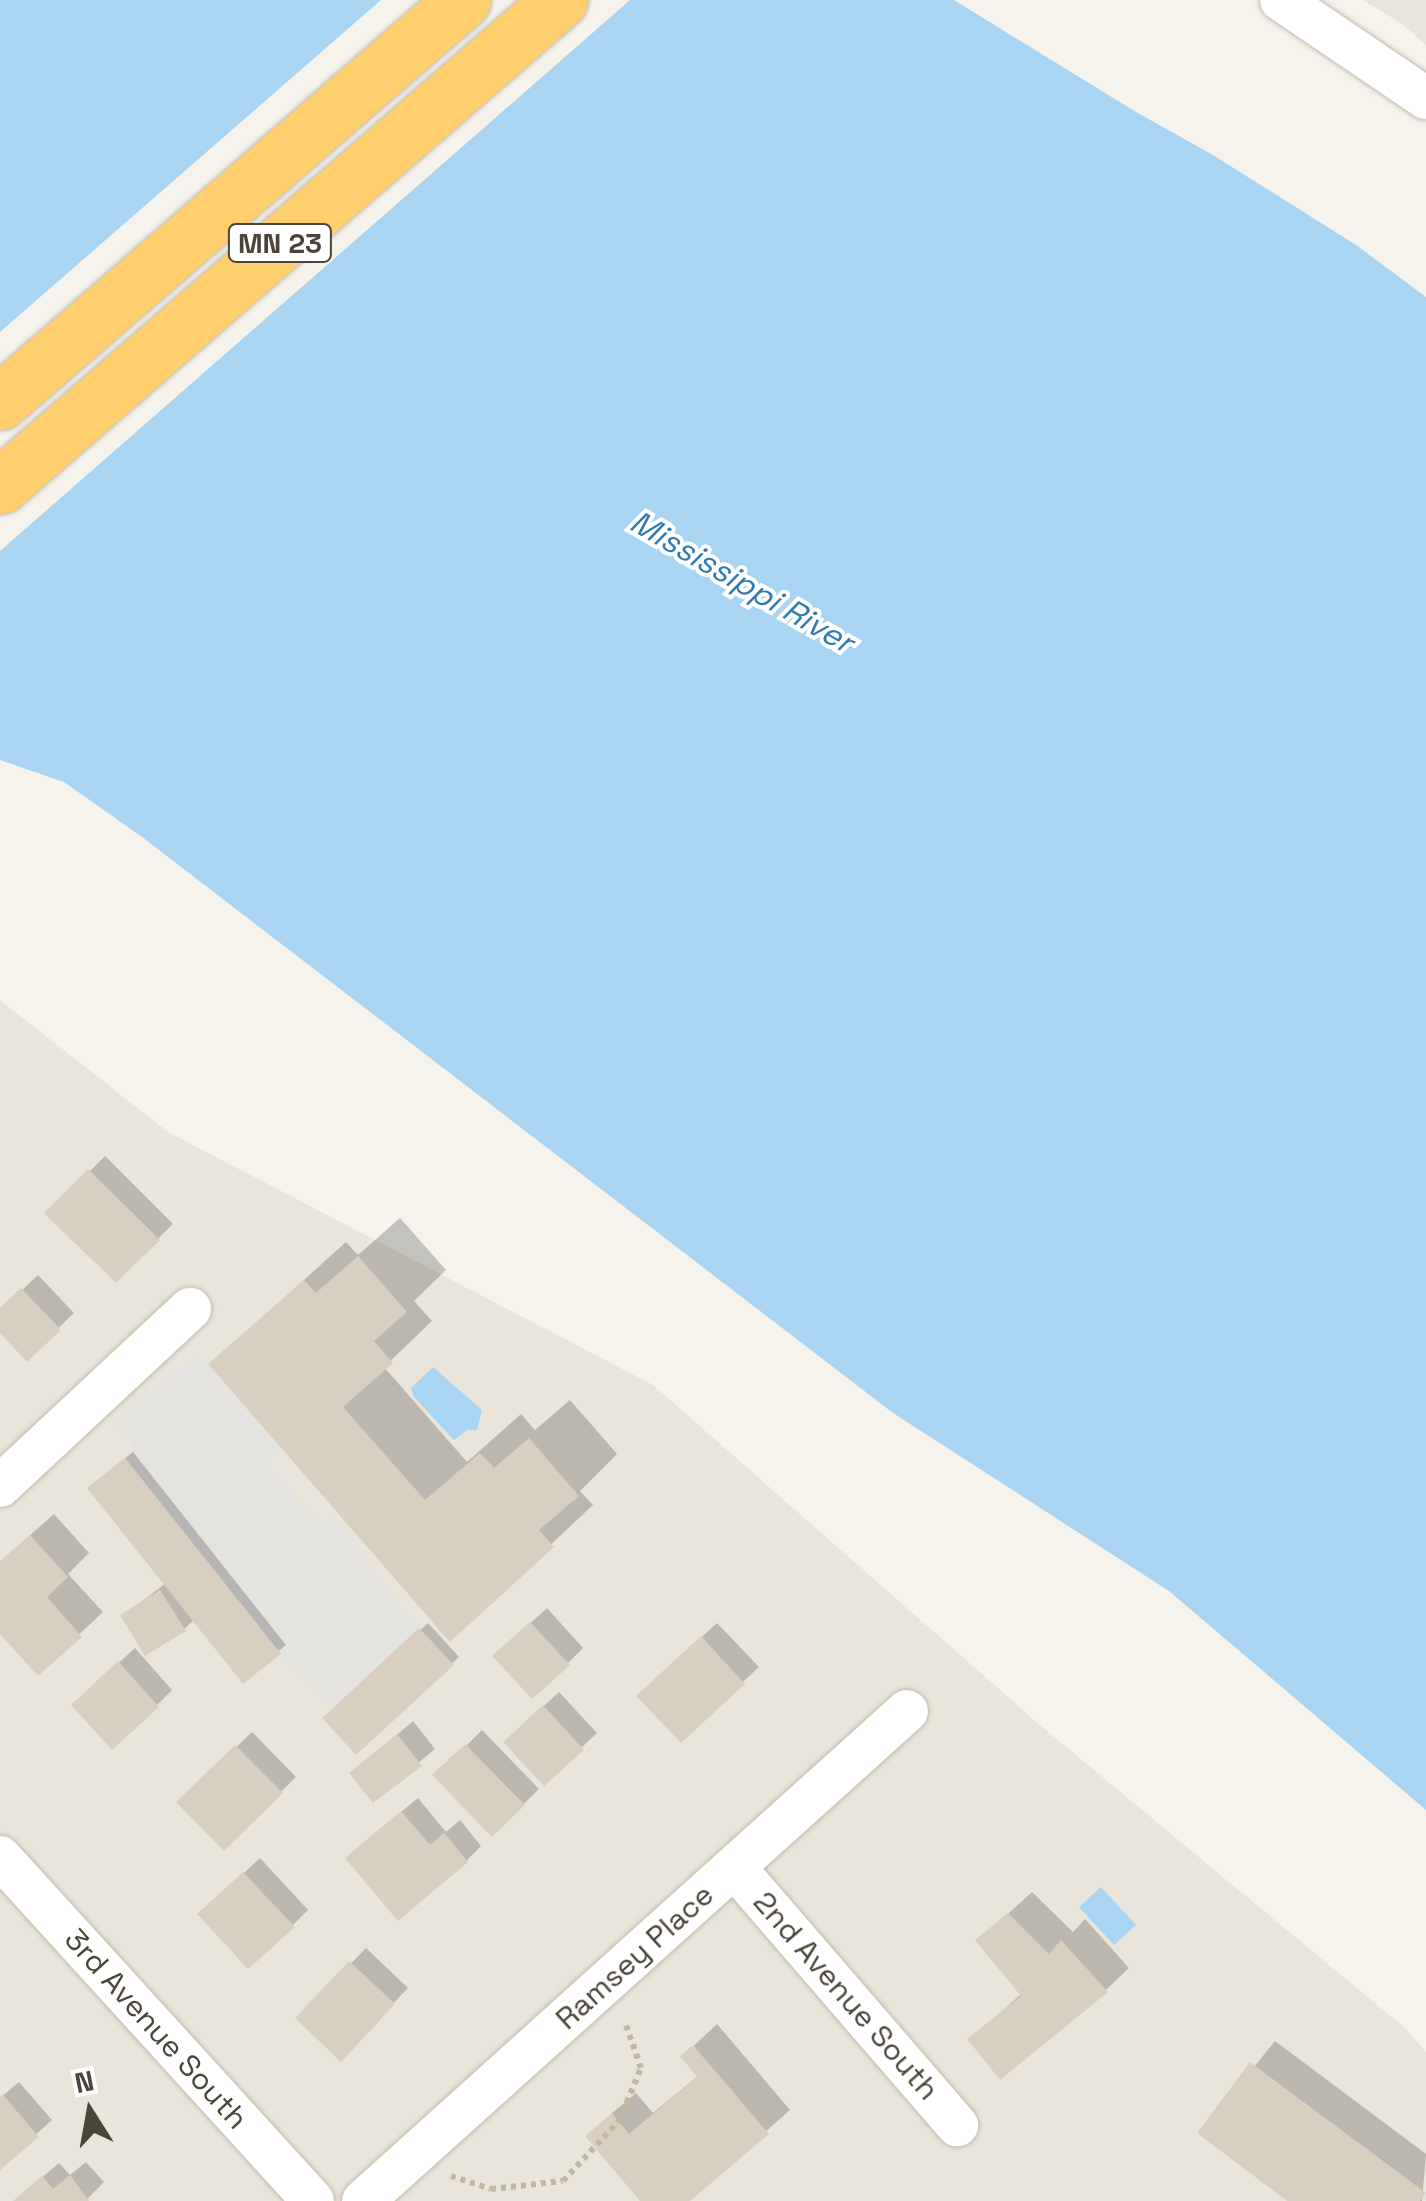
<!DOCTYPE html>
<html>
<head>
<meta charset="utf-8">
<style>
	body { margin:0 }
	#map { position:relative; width:1426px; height:2201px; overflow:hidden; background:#f6f3ec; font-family:"Space Grotesk",sans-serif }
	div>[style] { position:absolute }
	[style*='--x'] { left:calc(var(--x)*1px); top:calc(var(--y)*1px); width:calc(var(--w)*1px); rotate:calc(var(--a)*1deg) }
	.residential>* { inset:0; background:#eae5da }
	.parking>* { inset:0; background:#e5e3e0 }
	.water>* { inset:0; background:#a9d4f2 }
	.pier>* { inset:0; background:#f6f3ec }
	.shadow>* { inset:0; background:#0003 }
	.building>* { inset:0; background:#d8cfc1 }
	.path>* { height:6px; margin-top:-3px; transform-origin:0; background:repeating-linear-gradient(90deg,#c4b79f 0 5px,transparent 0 10px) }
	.roads { filter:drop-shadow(0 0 2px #c2bbae) drop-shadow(0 0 2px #c2bbae) }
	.minor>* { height:42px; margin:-21px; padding:0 21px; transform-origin:21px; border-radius:21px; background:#fff }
	.highway>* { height:55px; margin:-27.5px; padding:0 27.5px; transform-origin:27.5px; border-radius:27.5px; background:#ffcf6e }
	span { translate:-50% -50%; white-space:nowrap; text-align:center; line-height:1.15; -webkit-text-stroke:8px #fff; paint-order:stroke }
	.shield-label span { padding:2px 8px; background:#fff; border:2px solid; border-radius:8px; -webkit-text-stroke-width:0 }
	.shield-label { font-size:28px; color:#4b4439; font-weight:700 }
	.street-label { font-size:30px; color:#4b4439 }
	.water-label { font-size:32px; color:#2e7ab2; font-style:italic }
	.north { position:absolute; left:40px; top:2061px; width:100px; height:100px; -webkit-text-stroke:8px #fff; paint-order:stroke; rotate:349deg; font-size:28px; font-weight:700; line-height:40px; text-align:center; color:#4b4439 }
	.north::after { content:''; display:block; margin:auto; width:35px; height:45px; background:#4b4439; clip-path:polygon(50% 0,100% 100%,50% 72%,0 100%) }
</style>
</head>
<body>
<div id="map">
	<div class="residential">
		<div style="clip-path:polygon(1363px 0,1426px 0,1426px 45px,1402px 24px)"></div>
		<div style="clip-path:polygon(0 1000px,168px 1132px,653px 1385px,1041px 1726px,1405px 2028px,1426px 2052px,1426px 2201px,0 2201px)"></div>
	</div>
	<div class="parking">
		<div style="clip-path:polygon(195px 1357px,208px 1364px,281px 1448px,267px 1463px,320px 1524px,332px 1517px,419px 1628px,333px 1707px,281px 1654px,125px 1458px,134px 1445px,114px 1422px)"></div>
	</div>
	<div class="water">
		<div style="clip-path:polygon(0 0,954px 0,1136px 112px,1213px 155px,1356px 245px,1426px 297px,1426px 1810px,1169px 1591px,893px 1413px,142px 837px,64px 782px,0 760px)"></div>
		<div style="clip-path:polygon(433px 1367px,482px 1410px,477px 1430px,467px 1430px,454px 1440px,414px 1397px,411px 1388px)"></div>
		<div style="clip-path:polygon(1101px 1887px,1136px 1925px,1114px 1945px,1079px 1907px)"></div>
	</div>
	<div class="pier">
		<div style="clip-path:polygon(381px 0,630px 0,0 551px,0 332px)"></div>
	</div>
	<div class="shadow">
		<div style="clip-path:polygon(105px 1156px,173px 1224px,116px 1280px,48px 1213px)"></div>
		<div style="clip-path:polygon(400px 1218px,446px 1270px,414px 1301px,432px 1321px,384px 1367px,467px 1462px,521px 1414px,535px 1430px,570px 1400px,617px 1454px,580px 1491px,593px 1505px,450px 1639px,211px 1364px,346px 1242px,358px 1255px)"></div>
		<div style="clip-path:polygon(38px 1275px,74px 1313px,27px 1358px,0 1330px,0 1311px)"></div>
		<div style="clip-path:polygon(133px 1452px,286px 1645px,244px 1680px,195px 1619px,184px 1629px,123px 1616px,166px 1583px,97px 1481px)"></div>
		<div style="clip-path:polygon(54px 1514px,89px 1553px,68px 1574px,103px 1612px,38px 1673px,0 1630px,0 1562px)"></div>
		<div style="clip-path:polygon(547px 1608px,583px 1648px,568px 1663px,511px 1641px)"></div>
		<div style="clip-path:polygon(428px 1623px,459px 1657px,356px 1752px,325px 1718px)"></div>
		<div style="clip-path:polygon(717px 1623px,759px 1667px,681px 1740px,654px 1681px)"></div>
		<div style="clip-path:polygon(135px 1648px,172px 1690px,157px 1705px,89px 1690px)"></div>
		<div style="clip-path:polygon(559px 1692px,597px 1733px,544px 1783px,521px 1727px)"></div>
		<div style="clip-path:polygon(413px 1721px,435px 1749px,373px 1800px,352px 1773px)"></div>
		<div style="clip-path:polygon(482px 1730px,539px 1789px,493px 1834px,436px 1776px)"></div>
		<div style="clip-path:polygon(252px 1732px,296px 1777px,224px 1848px,179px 1802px)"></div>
		<div style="clip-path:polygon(418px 1798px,446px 1832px,460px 1820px,481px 1846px,466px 1861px,363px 1843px)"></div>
		<div style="clip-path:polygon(260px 1858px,308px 1910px,293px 1925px,216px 1899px)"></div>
		<div style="clip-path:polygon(1032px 1892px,1073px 1932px,1085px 1919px,1129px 1968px,1106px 1990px,971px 2040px,1022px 1993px,978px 1941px)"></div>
		<div style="clip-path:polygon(366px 1948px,408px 1988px,341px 2058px,298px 2018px)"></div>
		<div style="clip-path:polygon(717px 2024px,790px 2110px,687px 2201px,643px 2201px,611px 2114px,636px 2093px,653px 2113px,699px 2075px,683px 2056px)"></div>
		<div style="clip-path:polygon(1275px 2041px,1426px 2154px,1422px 2201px,1291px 2201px,1200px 2133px)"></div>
		<div style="clip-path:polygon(19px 2082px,52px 2120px,0 2167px,0 2098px)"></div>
		<div style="clip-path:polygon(86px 2162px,104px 2182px,85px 2201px,14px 2201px,59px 2163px,70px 2175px)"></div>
	</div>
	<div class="building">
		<div style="clip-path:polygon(88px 1169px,160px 1240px,116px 1283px,44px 1213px)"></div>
		<div style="clip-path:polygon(358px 1256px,407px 1312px,374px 1341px,393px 1363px,343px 1407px,425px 1500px,480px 1453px,494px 1468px,529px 1438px,579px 1496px,539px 1530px,554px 1547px,450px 1642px,208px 1364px,304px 1280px,316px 1293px)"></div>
		<div style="clip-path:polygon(21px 1288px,61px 1330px,27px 1362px,0 1333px,0 1308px)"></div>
		<div style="clip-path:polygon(125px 1458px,281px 1654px,243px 1684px,87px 1488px)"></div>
		<div style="clip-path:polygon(30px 1535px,68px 1577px,47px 1597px,82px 1637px,38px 1676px,0 1634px,0 1561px)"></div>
		<div style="clip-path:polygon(160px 1590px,186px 1631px,145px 1656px,120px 1615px)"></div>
		<div style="clip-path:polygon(530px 1622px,570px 1665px,532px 1699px,492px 1656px)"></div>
		<div style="clip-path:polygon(419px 1628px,454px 1665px,356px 1755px,322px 1718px)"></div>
		<div style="clip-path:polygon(701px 1636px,745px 1684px,681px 1743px,636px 1696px)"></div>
		<div style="clip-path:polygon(118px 1661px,159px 1707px,112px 1750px,71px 1705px)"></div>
		<div style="clip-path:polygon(543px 1705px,584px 1750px,544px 1786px,503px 1742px)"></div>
		<div style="clip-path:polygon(397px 1734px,422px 1766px,373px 1803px,349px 1773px)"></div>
		<div style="clip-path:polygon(465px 1744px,525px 1805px,492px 1837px,432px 1775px)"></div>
		<div style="clip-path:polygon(235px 1745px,283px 1793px,224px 1851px,176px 1802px)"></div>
		<div style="clip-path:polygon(401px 1811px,430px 1845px,444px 1833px,468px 1862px,398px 1921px,345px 1858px)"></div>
		<div style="clip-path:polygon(243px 1872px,295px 1927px,248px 1969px,197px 1914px)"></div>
		<div style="clip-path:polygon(1008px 1913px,1049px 1954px,1061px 1940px,1108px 1992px,1000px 2080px,967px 2039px,1021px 1996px,975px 1940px)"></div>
		<div style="clip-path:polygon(349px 1961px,395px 2004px,341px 2062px,295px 2018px)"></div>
		<div style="clip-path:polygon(693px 2045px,769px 2134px,690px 2201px,640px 2201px,585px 2136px,612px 2113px,629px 2134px,697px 2077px,680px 2056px)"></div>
		<div style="clip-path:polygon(1250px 2062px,1426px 2193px,1420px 2201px,1287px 2201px,1197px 2133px)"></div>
		<div style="clip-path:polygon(3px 2095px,39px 2137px,0 2170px,0 2097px)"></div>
		<div style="clip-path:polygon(70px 2175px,89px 2201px,13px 2201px,42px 2176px,53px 2189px)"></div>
	</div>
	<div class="path">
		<div style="--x:451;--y:2176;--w:42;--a:18"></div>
		<div style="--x:491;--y:2189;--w:72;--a:-6.3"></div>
		<div style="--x:563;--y:2181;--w:82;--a:-47"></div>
		<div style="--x:619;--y:2121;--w:57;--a:-67.5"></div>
		<div style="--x:641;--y:2068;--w:49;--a:-109.2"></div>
	</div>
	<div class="roads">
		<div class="minor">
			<div style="--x:1281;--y:0;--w:175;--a:34.1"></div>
			<div style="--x:0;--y:1486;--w:260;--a:-43"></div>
			<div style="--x:0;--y:1857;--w:465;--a:47.7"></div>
			<div style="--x:735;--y:1868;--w:340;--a:49.2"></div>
			<div style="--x:363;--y:2201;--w:732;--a:-42.01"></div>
		</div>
		<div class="highway">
			<div style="--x:0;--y:402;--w:613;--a:-40.97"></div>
			<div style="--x:0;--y:486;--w:741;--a:-40.95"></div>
		</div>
	</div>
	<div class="shield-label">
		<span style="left:280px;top:243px">MN 23</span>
	</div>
	<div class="street-label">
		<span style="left:635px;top:1957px;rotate:-42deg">Ramsey Place</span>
		<span style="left:846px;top:1996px;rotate:49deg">2nd Avenue South</span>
		<span style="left:156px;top:2029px;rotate:48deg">3rd Avenue South</span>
	</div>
	<div class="water-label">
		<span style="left:742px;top:582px;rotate:30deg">Mississippi River</span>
	</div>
	<div class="north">N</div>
</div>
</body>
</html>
